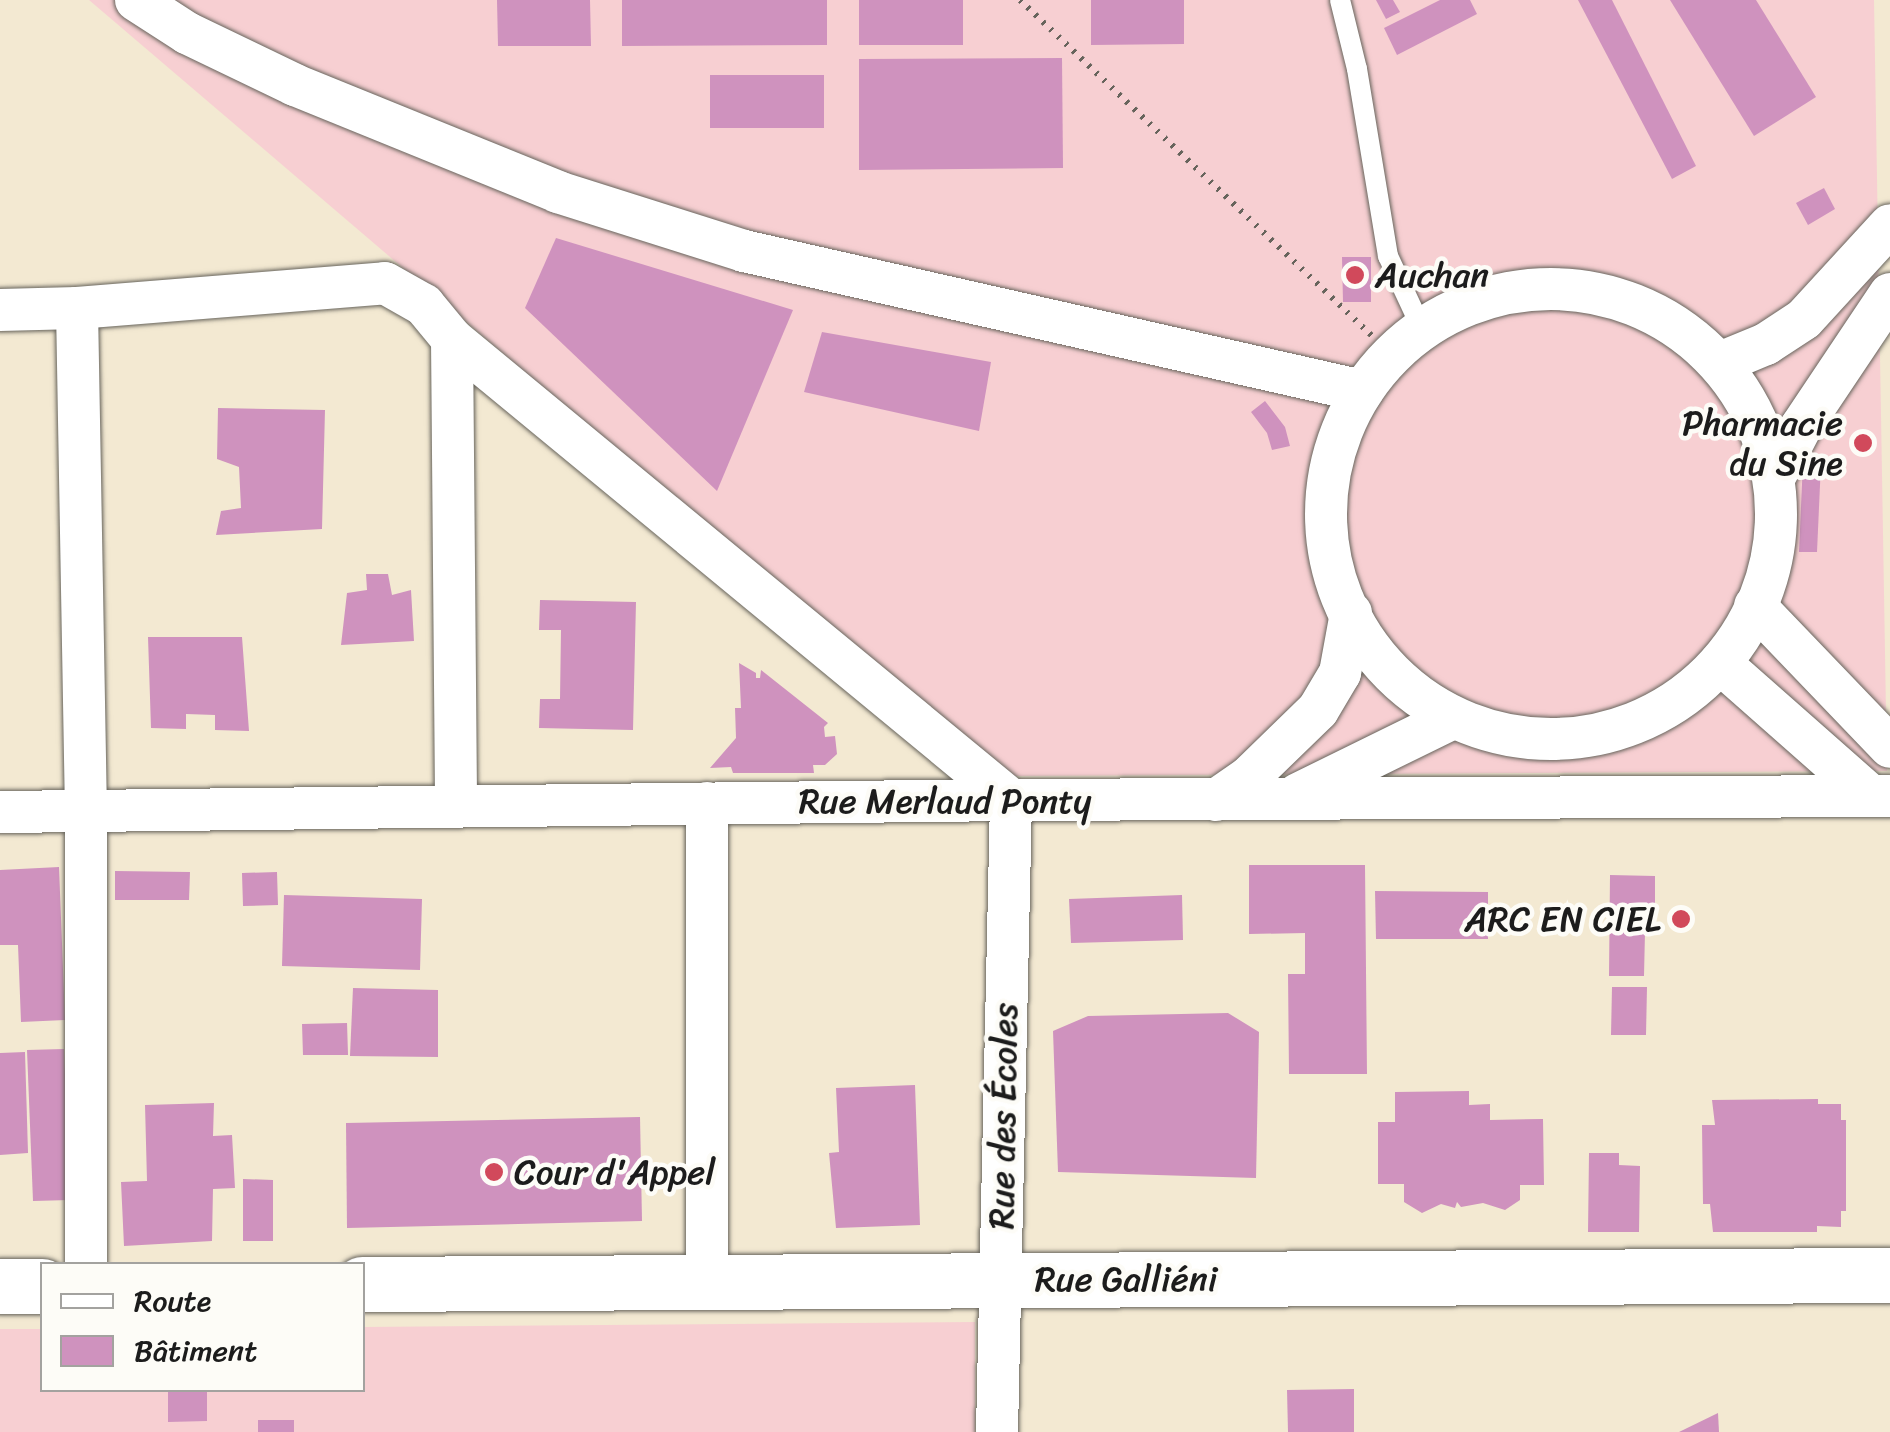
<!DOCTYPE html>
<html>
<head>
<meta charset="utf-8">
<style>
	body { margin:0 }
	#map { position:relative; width:1890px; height:1432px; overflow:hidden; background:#f3e9d2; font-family:Sriracha,sans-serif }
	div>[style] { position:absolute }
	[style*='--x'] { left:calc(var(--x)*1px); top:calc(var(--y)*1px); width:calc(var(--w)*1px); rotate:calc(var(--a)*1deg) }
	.built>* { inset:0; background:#f7cfd2 }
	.building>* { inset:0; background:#cf92be }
	.path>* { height:6px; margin-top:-3px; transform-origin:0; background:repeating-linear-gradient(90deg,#67645c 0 2.5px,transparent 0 10.5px) }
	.roads { filter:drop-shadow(0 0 2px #67645c) drop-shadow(0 0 2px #67645c) }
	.lane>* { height:20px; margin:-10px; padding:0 10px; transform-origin:10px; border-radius:10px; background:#fff }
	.street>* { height:42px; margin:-21px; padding:0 21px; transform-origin:21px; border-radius:21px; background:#fff }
	.street>.ring { margin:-21px; padding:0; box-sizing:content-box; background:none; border:42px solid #fff; border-radius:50% }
	.secondary>* { height:55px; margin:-27.5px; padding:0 27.5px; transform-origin:27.5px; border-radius:27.5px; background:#fff }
	.dots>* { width:28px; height:28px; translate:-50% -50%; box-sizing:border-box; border:5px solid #fdfcf7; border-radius:50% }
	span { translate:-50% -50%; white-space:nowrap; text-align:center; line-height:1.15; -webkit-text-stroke:9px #fdfcf7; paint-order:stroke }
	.poi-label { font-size:35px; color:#1c1c1c }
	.left { translate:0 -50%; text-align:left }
	.right { translate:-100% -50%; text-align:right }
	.street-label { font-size:35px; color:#1c1c1c }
	.legend { position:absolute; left:40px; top:1262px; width:325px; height:130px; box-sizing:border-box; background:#fdfcf7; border:2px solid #a3a29f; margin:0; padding:12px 18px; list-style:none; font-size:30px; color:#1c1c1c }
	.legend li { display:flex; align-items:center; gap:20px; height:50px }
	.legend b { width:50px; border:2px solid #a3a29f }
</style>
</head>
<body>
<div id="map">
	<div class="built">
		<div style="clip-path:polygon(89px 0,1874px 0,1887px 771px,998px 776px)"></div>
		<div style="clip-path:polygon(975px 1322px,975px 1432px,0 1432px,0 1329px,42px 1329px,42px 1390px,362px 1390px,363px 1327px)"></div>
	</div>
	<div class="building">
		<div style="clip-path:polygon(497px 0,590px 0,591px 46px,498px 46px)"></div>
		<div style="clip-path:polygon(622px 0,827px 0,827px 45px,622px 46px)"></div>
		<div style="clip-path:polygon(859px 0,963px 0,963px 45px,859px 45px)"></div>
		<div style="clip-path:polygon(1091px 0,1184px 0,1184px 44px,1091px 45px)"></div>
		<div style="clip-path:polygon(1376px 0,1393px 0,1400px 12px,1386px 19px)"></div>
		<div style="clip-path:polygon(1440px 0,1470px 0,1477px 14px,1397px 55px,1384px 28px)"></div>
		<div style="clip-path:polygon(1578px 0,1612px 0,1696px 166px,1672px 179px)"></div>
		<div style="clip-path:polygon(1670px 0,1756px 0,1816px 97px,1754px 136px)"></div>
		<div style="clip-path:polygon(1062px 58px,1063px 168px,859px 170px,859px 59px)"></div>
		<div style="clip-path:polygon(710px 75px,824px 75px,824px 128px,710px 128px)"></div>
		<div style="clip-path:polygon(1824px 188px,1835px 209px,1808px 225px,1796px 203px)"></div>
		<div style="clip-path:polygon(556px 238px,793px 310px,717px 491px,525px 308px)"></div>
		<div style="clip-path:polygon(1342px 257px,1371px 257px,1371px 302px,1343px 302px)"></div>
		<div style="clip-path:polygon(822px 332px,991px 362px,979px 431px,804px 392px)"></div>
		<div style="clip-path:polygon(1265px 401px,1285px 427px,1290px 446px,1272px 450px,1267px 433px,1251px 412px)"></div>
		<div style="clip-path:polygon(218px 408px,325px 410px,322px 529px,216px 535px,221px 511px,241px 508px,239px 467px,217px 459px)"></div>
		<div style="clip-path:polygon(1803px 462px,1821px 463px,1817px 552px,1799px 552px)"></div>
		<div style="clip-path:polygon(366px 574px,388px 574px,392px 595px,411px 590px,414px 641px,341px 645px,347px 593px,367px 590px)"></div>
		<div style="clip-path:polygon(540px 600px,636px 602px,633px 730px,539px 728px,540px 699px,560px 699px,561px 630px,539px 630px)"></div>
		<div style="clip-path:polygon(148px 637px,242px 637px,249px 731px,215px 730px,215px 715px,186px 714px,186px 729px,151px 728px)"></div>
		<div style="clip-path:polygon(739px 663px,756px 673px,756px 678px,760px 678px,761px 670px,828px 723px,824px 727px,825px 737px,835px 736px,837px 754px,825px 765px,813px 765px,814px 773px,733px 773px,731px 767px,710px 768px,736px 738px,735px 708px,741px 708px)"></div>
		<div style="clip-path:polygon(1249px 865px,1365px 865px,1367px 1074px,1289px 1074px,1288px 974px,1305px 974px,1305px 933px,1249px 934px)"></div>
		<div style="clip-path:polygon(59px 867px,65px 1020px,21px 1022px,18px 945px,0 945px,0 870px)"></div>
		<div style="clip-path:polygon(115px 871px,190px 872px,189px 900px,115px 900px)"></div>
		<div style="clip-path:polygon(277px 872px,278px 905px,243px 906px,242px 873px)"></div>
		<div style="clip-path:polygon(1610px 875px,1655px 876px,1655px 932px,1645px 932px,1644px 976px,1609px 976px)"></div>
		<div style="clip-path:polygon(1375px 891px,1488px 892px,1488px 939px,1376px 939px)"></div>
		<div style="clip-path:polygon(284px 895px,422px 899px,420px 970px,282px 966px)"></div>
		<div style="clip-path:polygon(1182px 895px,1183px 940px,1071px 943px,1069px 899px)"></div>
		<div style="clip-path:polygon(1612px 987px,1647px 987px,1646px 1035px,1611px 1035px)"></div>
		<div style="clip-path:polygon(353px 988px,438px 990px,438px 1057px,350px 1056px)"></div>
		<div style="clip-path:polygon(1228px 1013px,1259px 1032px,1256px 1178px,1058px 1172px,1053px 1031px,1088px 1016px)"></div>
		<div style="clip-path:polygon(347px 1023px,348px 1055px,303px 1055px,302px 1024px)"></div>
		<div style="clip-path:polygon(64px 1049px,70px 1200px,33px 1201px,27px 1050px)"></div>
		<div style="clip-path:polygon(25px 1052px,28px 1153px,0 1155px,0 1053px)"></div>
		<div style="clip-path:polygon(915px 1085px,920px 1225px,836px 1228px,829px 1153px,839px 1152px,836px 1088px)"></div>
		<div style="clip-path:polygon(1469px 1091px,1469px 1105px,1490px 1104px,1490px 1120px,1543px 1119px,1544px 1185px,1520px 1185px,1520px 1200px,1505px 1210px,1483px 1203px,1461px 1207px,1457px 1202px,1455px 1208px,1441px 1204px,1422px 1213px,1404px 1202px,1404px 1184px,1378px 1184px,1378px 1122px,1395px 1122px,1395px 1092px)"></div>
		<div style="clip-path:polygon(1818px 1099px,1818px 1104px,1841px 1104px,1841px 1120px,1846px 1120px,1846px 1211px,1841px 1211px,1841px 1227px,1817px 1226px,1817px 1232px,1713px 1232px,1710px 1204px,1703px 1204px,1702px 1125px,1715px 1125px,1712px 1100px)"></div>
		<div style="clip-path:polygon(214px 1103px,213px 1136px,232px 1135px,235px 1188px,213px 1189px,212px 1241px,124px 1246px,121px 1182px,147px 1181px,145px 1105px)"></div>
		<div style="clip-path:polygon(640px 1117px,642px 1221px,347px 1228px,346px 1123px)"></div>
		<div style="clip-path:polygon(1589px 1153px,1619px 1153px,1619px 1165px,1640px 1166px,1639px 1232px,1588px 1232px)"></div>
		<div style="clip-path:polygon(243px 1179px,273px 1180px,273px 1241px,243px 1241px)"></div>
		<div style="clip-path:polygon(1354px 1389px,1354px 1432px,1288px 1432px,1287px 1390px)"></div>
		<div style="clip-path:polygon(168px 1390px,207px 1390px,207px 1421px,168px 1422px)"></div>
		<div style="clip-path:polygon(1718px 1413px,1719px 1432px,1679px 1432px)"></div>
		<div style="clip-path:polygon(258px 1420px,294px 1420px,294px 1432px,258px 1432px)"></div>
	</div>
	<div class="path">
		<div style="--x:1020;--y:0;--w:513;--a:43.66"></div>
	</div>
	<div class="roads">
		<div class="lane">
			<div style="--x:1340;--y:0;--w:71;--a:76.2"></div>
			<div style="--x:1357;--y:69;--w:190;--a:80.6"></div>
			<div style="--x:1388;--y:256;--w:78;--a:65.1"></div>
		</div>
		<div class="street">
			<div style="--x:136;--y:0;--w:61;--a:32.9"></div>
			<div style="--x:187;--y:33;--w:120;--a:25.7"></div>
			<div style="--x:295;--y:85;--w:284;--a:22.1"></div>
			<div style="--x:558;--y:192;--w:195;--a:17.6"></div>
			<div style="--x:744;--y:251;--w:634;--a:12.76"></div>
			<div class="ring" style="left:1326px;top:289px;width:408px;height:408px"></div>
			<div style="--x:77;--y:308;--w:504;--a:88.98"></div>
			<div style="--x:86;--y:812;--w:452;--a:90"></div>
			<div style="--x:0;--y:310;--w:77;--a:-1.5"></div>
			<div style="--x:77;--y:308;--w:309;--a:-4.6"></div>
			<div style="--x:385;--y:283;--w:45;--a:29.4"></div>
			<div style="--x:424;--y:305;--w:44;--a:50.5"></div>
			<div style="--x:452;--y:339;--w:725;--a:39.51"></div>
			<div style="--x:452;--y:339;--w:467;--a:89.5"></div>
			<div style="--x:1720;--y:363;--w:50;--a:-22.4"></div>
			<div style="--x:1766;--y:344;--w:45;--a:-33.3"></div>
			<div style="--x:1804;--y:319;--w:127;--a:-47.5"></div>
			<div style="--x:1774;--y:478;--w:58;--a:-62.1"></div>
			<div style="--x:1801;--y:427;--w:160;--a:-56.2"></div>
			<div style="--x:1755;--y:606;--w:195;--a:46.2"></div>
			<div style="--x:1720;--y:663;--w:201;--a:41.4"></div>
			<div style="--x:1298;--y:794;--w:170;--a:-26.1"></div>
			<div style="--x:1216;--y:800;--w:40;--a:-34.9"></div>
			<div style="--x:1249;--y:777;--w:96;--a:-44.2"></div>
			<div style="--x:1318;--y:710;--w:43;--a:-59.3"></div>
			<div style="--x:1340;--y:673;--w:61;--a:-79.6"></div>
			<div style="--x:707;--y:803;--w:479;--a:90"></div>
			<div style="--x:0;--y:812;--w:1011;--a:-0.68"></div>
			<div style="--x:1011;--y:800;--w:879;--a:-0.26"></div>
			<div style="--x:997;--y:1432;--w:632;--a:-88.73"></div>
		</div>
		<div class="secondary">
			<div style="--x:362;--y:1284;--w:1528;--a:-0.34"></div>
			<div style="--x:0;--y:1286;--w:42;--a:0"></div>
		</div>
	</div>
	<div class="dots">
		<div style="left:1355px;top:275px;background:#d1495b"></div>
		<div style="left:1863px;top:443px;background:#d1495b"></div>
		<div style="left:1681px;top:919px;background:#d1495b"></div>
		<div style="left:494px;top:1172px;background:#d1495b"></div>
	</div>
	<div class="poi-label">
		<span class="left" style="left:1375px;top:275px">Auchan</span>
		<span class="right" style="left:1843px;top:443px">Pharmacie<br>du Sine</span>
		<span class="right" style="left:1661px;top:919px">ARC EN CIEL</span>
		<span class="left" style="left:514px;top:1172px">Cour d'Appel</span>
	</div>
	<div class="street-label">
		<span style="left:945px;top:801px">Rue Merlaud Ponty</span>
		<span style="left:1003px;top:1116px;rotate:-89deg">Rue des Écoles</span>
		<span style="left:1126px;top:1279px">Rue Galliéni</span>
	</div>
	<ul class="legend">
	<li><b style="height:12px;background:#fff"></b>Route</li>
	<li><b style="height:28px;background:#cf92be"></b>Bâtiment</li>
	</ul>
</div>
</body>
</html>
